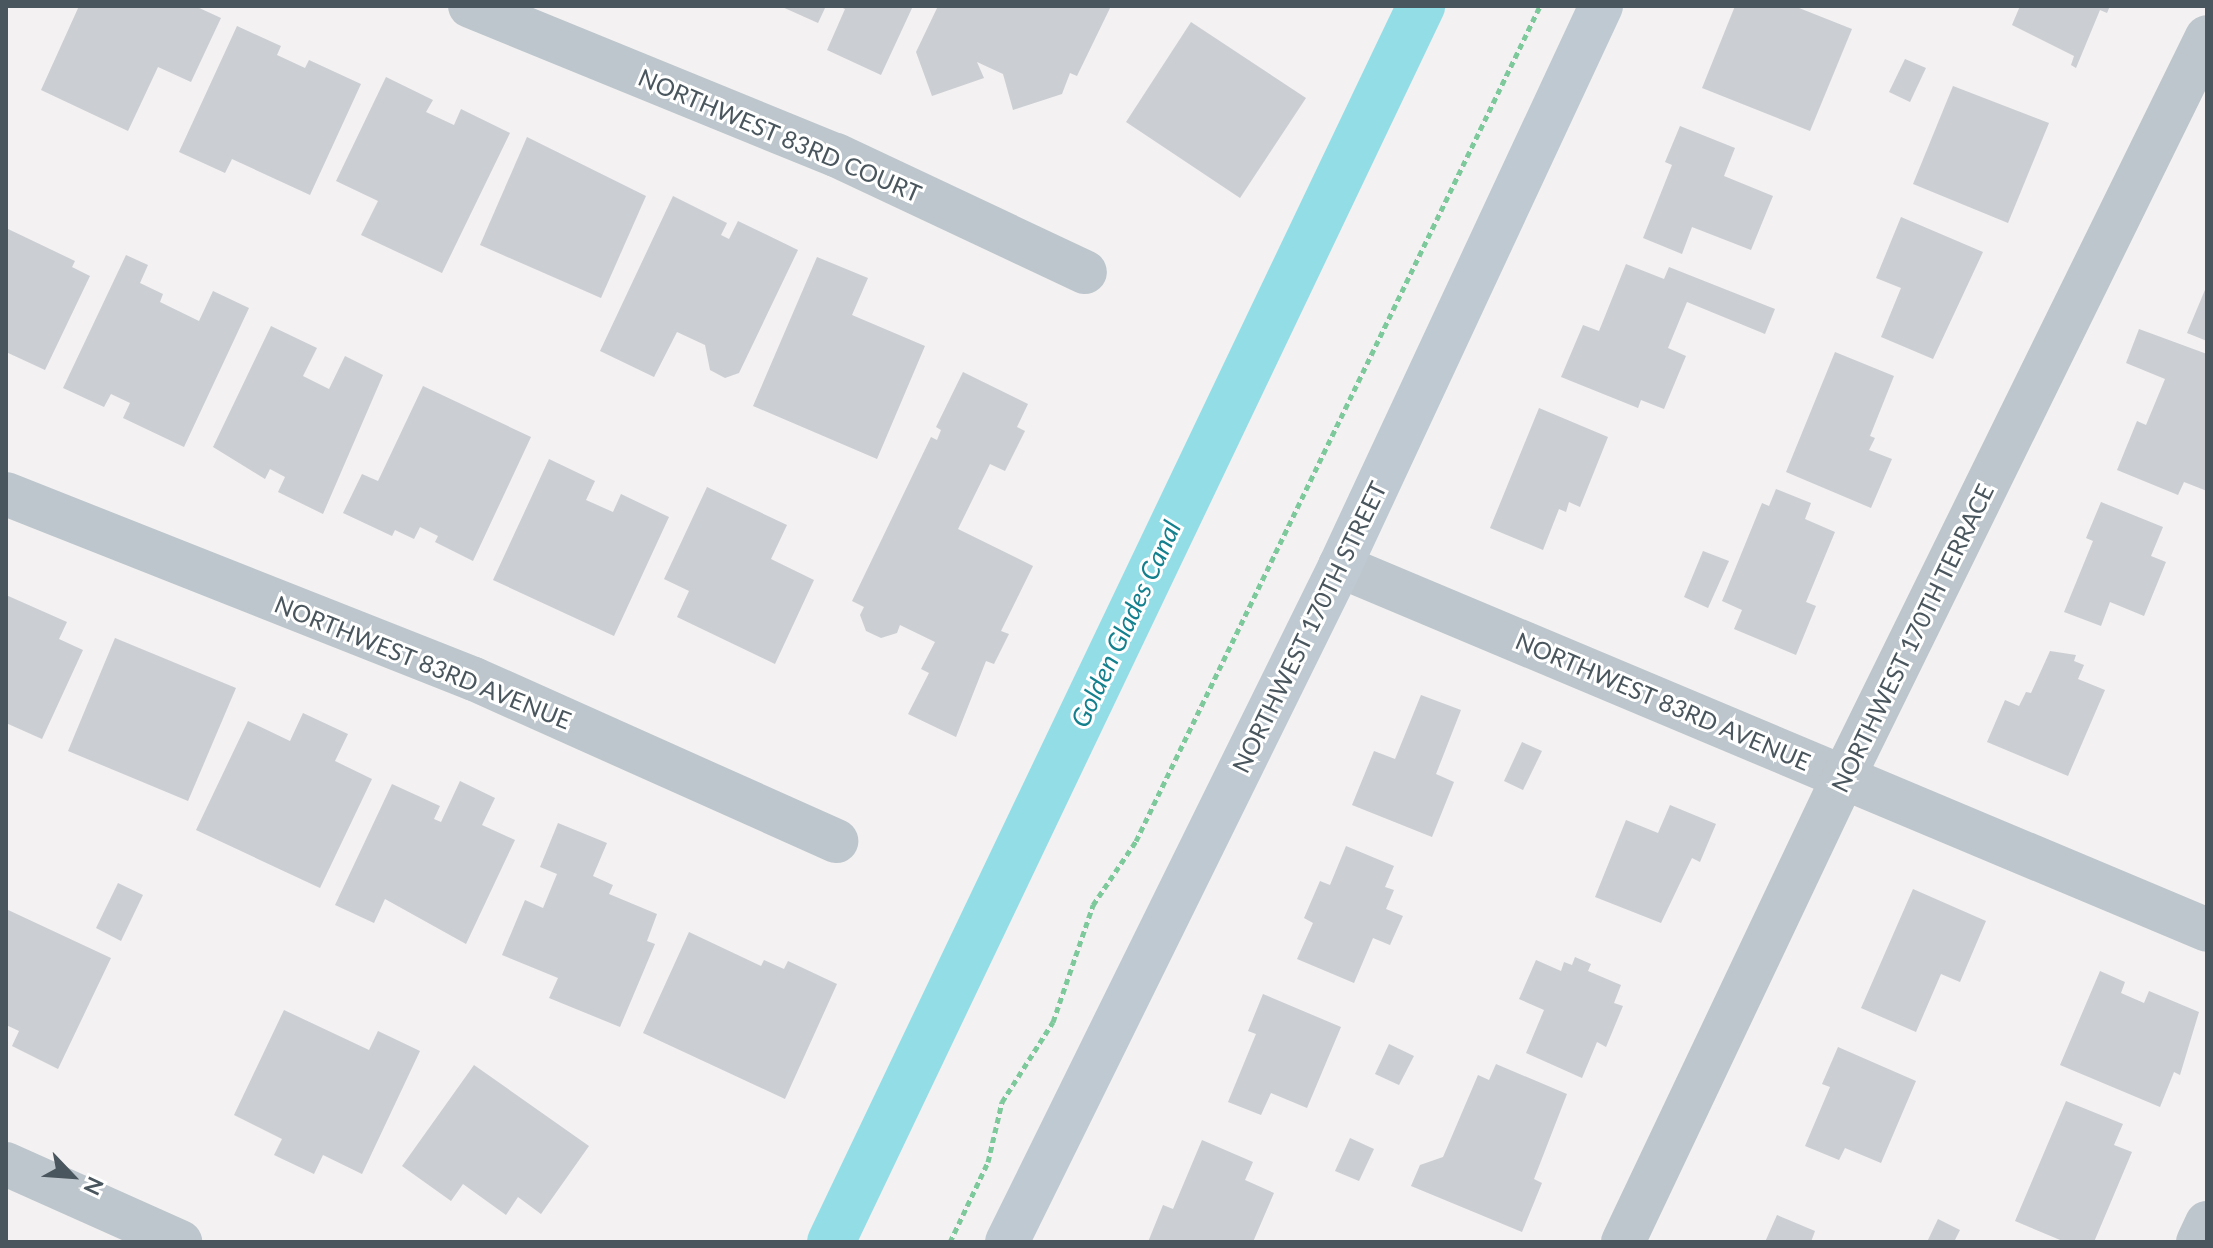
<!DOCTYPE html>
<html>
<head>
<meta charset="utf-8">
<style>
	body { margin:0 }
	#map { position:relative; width:2213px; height:1248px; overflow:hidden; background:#f3f1f1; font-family:Lato,sans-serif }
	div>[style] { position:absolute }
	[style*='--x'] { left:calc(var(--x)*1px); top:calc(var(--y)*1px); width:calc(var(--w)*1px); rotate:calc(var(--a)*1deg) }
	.canal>* { height:48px; margin:-24px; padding:0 24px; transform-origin:24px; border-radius:24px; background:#93dde7 }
	.building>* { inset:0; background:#cbced3 }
	.path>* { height:5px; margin-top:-2.5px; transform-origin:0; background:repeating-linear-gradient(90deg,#7dc99c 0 6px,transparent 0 10px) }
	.street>* { height:44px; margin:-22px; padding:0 22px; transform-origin:22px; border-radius:22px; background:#bdc6cc }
	.secondary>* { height:44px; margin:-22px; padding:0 22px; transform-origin:22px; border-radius:22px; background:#bec9d1 }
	span { translate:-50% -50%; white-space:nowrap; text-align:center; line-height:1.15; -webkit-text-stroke:6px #fff; paint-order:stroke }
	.street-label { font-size:24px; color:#4a565d }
	.water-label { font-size:26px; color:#14808e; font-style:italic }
	.frame { position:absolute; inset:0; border:8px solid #4a565d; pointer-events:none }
	.north { position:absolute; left:32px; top:1136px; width:80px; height:80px; -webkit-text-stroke:6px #fff; paint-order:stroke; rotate:115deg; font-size:22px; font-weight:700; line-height:32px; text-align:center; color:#4a565d }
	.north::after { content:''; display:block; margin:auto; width:28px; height:36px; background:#4a565d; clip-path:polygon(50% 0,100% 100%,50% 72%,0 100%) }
</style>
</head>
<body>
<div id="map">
	<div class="canal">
		<div style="--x:831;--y:1242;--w:1370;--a:-64.48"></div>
	</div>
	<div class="building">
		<div style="clip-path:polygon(79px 6px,195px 6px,221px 18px,191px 82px,158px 67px,128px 131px,41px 90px)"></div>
		<div style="clip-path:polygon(780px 6px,826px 6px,818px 23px)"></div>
		<div style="clip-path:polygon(838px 6px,913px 6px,881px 75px,827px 50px,845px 9px)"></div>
		<div style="clip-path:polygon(938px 6px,1111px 6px,1077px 76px,1070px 73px,1062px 94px,1013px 110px,1003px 74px,977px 62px,984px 78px,932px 96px,916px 52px)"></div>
		<div style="clip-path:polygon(1735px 6px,1794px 6px,1852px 29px,1810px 131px,1702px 88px)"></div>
		<div style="clip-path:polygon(2020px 6px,2110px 6px,2107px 13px,2100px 10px,2076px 68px,2071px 65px,2074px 56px,2012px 25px)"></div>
		<div style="clip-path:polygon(1191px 22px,1306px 98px,1240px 198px,1126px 122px)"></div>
		<div style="clip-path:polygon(237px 26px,281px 46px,277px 55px,305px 68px,309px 60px,361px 84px,310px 195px,232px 159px,225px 173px,179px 152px)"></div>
		<div style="clip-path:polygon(1905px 59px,1926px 68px,1910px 102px,1889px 92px)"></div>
		<div style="clip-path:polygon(386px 77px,433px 100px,426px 112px,454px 125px,461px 109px,510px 133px,442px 273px,361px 235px,378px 201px,336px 181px)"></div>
		<div style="clip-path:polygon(1953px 86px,2049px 123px,2008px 223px,1913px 184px)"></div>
		<div style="clip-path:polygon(1680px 126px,1735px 148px,1724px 176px,1773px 196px,1751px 250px,1692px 227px,1682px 254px,1643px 238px,1672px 165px,1665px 162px)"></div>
		<div style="clip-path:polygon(527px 137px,646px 196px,601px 298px,480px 245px)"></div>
		<div style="clip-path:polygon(673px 196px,727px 223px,721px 235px,729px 239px,738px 221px,798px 250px,739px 373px,725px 378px,710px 370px,705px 345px,677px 332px,654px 377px,600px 351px)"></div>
		<div style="clip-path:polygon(1901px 217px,1983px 252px,1933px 359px,1881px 337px,1901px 288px,1876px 278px)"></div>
		<div style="clip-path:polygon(6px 228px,75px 261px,72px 267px,90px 276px,45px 370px,6px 352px)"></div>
		<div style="clip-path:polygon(126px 255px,148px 265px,140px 283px,163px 294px,160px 302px,199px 321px,213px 291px,249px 308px,184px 447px,123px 418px,130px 403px,111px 394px,104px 407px,63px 388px)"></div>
		<div style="clip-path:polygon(817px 257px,868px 278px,852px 315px,925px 346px,877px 459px,753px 406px)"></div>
		<div style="clip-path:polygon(1626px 264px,1664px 279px,1669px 267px,1775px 309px,1765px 334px,1687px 302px,1668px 348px,1686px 356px,1664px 409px,1641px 400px,1638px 408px,1561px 377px,1583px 325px,1599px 331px)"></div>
		<div style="clip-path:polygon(2207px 285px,2207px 341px,2187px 333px)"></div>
		<div style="clip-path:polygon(271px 326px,317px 348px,303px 376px,329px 389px,345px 356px,383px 375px,323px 514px,278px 492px,285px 477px,270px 469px,265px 479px,213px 447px)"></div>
		<div style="clip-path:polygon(2139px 329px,2207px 354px,2207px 491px,2184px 482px,2178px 495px,2117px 470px,2137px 421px,2146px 425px,2165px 379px,2126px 363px)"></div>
		<div style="clip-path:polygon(1835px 352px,1894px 376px,1870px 436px,1875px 438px,1869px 450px,1892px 459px,1871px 508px,1786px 472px)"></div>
		<div style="clip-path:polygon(963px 372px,1028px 404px,1017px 427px,1025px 431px,1005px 471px,990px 464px,958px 529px,1033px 566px,1001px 631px,1009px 634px,994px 664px,986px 661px,956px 737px,908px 714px,929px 673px,921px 669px,935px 642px,900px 625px,897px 633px,881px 638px,866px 631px,860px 615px,864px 607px,852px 601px,931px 437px,937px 440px,941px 430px,936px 427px)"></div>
		<div style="clip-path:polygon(423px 386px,531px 437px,473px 561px,435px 542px,438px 536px,420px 527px,414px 539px,395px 530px,392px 536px,343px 513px,362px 474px,378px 481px)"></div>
		<div style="clip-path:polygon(1539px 408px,1608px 437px,1580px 507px,1569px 502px,1566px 512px,1559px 509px,1543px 550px,1490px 528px)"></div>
		<div style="clip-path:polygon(549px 459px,595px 481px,586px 500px,613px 512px,621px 494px,669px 517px,614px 636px,493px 580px)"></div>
		<div style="clip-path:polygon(707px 487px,787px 525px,771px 559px,814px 580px,775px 664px,677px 617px,689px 591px,664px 579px)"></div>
		<div style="clip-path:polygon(1776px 489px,1811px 503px,1805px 519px,1835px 532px,1806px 602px,1816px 606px,1796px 655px,1734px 629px,1742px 610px,1722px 601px,1762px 503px,1769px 506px)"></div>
		<div style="clip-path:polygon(2101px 502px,2163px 527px,2151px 556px,2166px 562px,2144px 616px,2110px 602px,2101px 626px,2064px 612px,2093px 541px,2086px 538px)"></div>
		<div style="clip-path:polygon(1703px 551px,1729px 561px,1708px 608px,1684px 597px)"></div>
		<div style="clip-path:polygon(6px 595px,67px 622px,59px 639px,83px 650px,42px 739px,6px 723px)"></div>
		<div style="clip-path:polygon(115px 638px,236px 688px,188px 801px,68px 751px)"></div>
		<div style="clip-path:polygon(2050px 651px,2076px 655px,2074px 661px,2084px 665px,2078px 679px,2105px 690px,2068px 776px,1987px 742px,2005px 700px,2019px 706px,2026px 692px,2031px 693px)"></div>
		<div style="clip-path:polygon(1421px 695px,1461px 710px,1436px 774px,1454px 782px,1432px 837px,1352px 805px,1374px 751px,1395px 759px)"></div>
		<div style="clip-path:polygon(303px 713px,348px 734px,335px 761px,372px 779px,320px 888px,196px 830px,248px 721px,290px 741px)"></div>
		<div style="clip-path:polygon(1522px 742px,1542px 751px,1523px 790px,1504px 781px)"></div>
		<div style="clip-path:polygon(460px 781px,495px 798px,482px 825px,515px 840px,466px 944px,385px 899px,374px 923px,335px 905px,392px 784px,440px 806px,434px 819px,441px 822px)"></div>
		<div style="clip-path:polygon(1670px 805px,1716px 824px,1700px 862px,1692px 858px,1661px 923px,1595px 897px,1626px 820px,1658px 833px)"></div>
		<div style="clip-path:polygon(558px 823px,607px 843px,593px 876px,613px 885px,609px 894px,657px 914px,647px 941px,655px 944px,620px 1027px,549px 998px,558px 978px,502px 955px,525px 900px,543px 908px,557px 874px,540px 867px)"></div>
		<div style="clip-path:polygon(1346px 846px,1394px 866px,1385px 887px,1394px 890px,1386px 909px,1403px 916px,1390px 945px,1373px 938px,1354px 983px,1297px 959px,1313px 923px,1304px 918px,1320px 881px,1330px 885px)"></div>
		<div style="clip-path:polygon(118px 883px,143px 895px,121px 941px,96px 928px)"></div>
		<div style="clip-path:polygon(1913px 889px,1986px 921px,1960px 982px,1941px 974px,1916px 1032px,1861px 1008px)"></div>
		<div style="clip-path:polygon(6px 909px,111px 958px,58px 1069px,12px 1046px,19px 1031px,6px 1025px)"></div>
		<div style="clip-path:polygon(689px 932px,761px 966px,764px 960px,784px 969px,788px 961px,837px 984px,785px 1099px,643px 1033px)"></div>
		<div style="clip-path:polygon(1575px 957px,1591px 964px,1588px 971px,1621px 985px,1614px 1003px,1623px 1006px,1606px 1047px,1597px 1042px,1582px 1078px,1526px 1053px,1544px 1010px,1519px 999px,1536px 960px,1561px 971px,1564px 962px,1572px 965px)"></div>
		<div style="clip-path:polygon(2100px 971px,2125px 982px,2121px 993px,2144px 1003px,2149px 991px,2199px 1012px,2180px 1075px,2174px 1072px,2160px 1107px,2060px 1065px)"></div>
		<div style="clip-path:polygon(1263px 994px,1341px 1027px,1307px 1108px,1271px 1093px,1261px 1115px,1228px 1102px,1256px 1034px,1248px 1031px)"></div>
		<div style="clip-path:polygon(284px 1010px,369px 1050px,378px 1031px,420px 1051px,362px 1174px,323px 1155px,314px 1174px,274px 1155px,282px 1139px,234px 1115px)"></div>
		<div style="clip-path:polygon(1389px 1044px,1414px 1056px,1399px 1085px,1375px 1074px)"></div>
		<div style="clip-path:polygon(1838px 1047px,1916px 1081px,1881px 1163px,1845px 1148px,1839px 1160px,1805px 1146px,1830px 1087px,1822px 1084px)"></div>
		<div style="clip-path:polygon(1496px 1064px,1567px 1094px,1534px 1179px,1542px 1183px,1522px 1232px,1411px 1186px,1420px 1165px,1443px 1157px,1478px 1075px,1489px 1080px)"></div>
		<div style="clip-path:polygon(474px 1065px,589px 1146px,541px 1214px,518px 1197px,506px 1215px,463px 1184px,451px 1201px,402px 1166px)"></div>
		<div style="clip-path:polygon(2066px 1101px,2123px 1124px,2114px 1145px,2132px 1152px,2094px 1242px,2065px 1242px,2015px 1221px)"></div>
		<div style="clip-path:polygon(1350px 1138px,1374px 1149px,1359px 1181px,1335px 1171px)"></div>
		<div style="clip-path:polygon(1202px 1140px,1253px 1162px,1245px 1180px,1274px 1193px,1253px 1242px,1148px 1242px,1163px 1205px,1173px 1209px)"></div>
		<div style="clip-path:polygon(1777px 1215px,1815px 1231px,1811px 1242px,1765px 1242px)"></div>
		<div style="clip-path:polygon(1938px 1219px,1960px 1230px,1954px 1242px,1927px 1242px)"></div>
	</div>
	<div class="path">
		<div style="--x:950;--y:1242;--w:89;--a:-64.6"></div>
		<div style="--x:988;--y:1162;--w:62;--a:-76.9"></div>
		<div style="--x:1002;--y:1102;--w:95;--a:-57.5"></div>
		<div style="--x:1053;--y:1022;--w:124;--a:-71.1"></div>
		<div style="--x:1093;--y:905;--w:77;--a:-56.1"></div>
		<div style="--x:1136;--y:841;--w:928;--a:-64.18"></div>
	</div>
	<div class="street">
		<div style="--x:470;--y:6;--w:395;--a:22.2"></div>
		<div style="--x:836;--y:155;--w:275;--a:25.2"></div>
		<div style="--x:6;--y:494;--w:503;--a:21.57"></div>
		<div style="--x:474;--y:679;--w:397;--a:24.1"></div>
		<div style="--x:1340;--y:566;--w:940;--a:22.77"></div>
		<div style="--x:6;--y:1164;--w:191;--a:24.1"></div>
		<div style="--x:1623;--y:1242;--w:516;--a:-64.63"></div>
		<div style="--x:1844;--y:776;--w:823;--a:-63.84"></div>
		<div style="--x:2198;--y:1242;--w:21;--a:-65"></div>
	</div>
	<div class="secondary">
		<div style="--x:1007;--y:1242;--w:754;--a:-63.77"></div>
		<div style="--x:1340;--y:566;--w:618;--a:-65.01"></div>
	</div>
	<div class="street-label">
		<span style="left:780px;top:135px;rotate:23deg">NORTHWEST 83RD COURT</span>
		<span style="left:1309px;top:627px;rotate:-64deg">NORTHWEST 170TH STREET</span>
		<span style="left:1912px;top:638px;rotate:-64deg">NORTHWEST 170TH TERRACE</span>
		<span style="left:423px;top:662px;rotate:22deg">NORTHWEST 83RD AVENUE</span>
		<span style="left:1663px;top:701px;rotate:23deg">NORTHWEST 83RD AVENUE</span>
	</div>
	<div class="water-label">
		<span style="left:1126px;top:624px;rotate:-65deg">Golden Glades Canal</span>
	</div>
	<div class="frame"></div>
	<div class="north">N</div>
</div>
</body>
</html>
